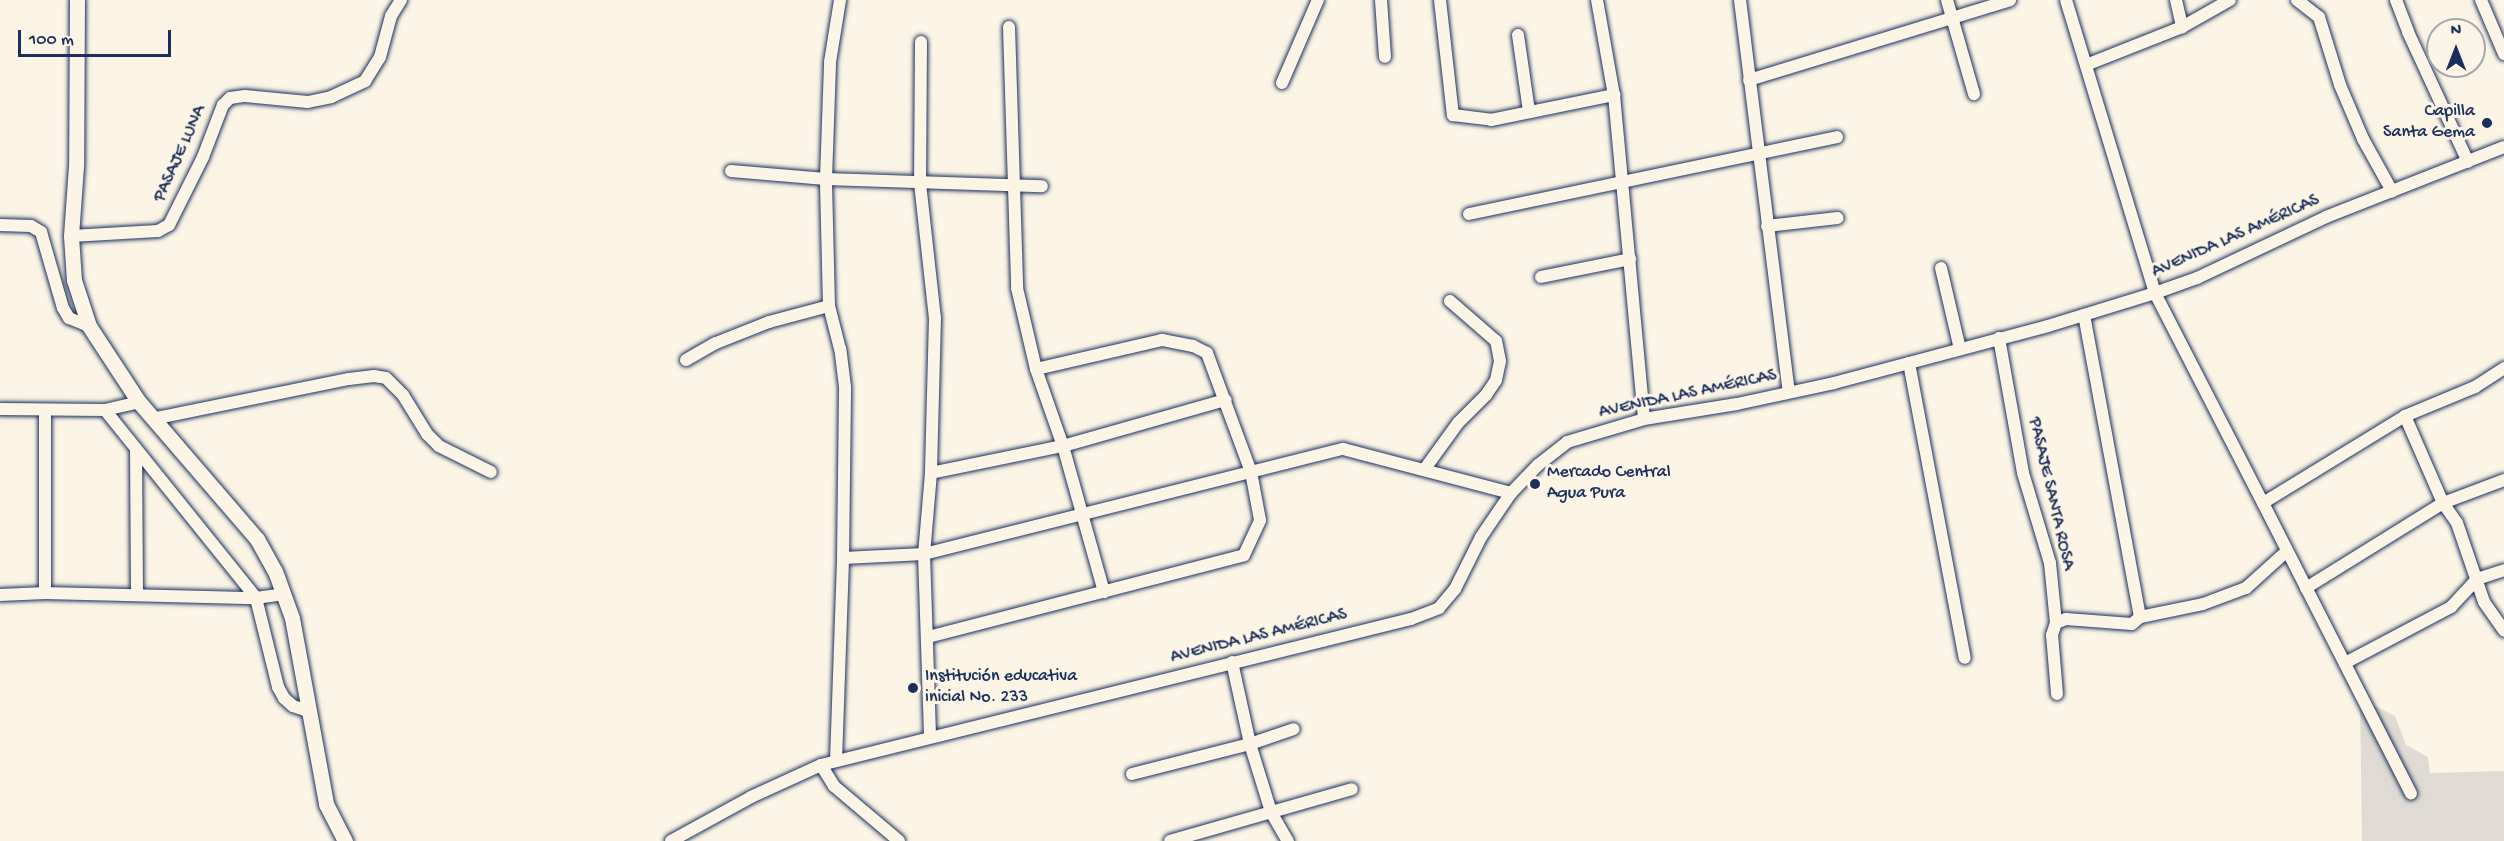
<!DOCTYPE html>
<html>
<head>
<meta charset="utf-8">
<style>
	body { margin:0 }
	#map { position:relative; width:2504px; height:841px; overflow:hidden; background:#fcf5e5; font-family:"Gochi Hand",sans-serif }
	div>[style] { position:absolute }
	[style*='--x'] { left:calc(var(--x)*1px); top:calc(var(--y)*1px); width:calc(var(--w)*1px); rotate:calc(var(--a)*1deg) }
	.green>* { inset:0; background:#dfdbd4 }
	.roads { filter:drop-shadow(0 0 2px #1b2f5e) drop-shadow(0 0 2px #1b2f5e) }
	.minor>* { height:12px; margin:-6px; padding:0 6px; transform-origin:6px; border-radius:6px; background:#fcf5e5 }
	.major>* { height:15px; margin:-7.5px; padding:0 7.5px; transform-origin:7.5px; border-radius:7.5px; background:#fcf5e5 }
	.dots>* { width:16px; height:16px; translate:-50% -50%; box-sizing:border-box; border:3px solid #fcf5e5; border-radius:50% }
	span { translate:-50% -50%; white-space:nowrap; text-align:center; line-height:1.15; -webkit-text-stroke:6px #fcf5e5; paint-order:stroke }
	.poi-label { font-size:18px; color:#1b2f5e }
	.right { translate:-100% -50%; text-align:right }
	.left { translate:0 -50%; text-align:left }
	.street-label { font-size:18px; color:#1b2f5e }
	.north { position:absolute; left:2426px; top:18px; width:60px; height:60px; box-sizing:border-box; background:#fcf5e5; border:2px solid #a2a6af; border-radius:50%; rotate:0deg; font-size:16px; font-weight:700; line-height:24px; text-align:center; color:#1b2f5e }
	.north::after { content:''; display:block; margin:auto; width:21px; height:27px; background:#1b2f5e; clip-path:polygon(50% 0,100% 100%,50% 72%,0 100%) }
	.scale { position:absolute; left:18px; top:30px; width:153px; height:27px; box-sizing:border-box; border:3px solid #1b2f5e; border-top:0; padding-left:8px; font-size:18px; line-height:21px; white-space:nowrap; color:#1b2f5e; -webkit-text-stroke:4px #fcf5e5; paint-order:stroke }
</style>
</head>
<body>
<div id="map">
	<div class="green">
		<div style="clip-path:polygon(2360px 699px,2395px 716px,2406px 745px,2428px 757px,2430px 773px,2504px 771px,2504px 841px,2362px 841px)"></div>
	</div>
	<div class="roads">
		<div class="minor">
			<div style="--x:1381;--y:0;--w:57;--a:86"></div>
			<div style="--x:1440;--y:0;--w:116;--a:83.6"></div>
			<div style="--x:1453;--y:115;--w:38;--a:7"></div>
			<div style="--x:1491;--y:120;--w:126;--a:-11.5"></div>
			<div style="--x:1597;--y:0;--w:97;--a:79.9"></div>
			<div style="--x:1614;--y:95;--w:325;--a:84.7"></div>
			<div style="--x:1740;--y:0;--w:395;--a:82.9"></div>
			<div style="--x:1947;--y:0;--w:98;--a:74"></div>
			<div style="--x:2066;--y:0;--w:306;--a:73.1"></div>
			<div style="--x:2155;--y:293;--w:236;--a:62.8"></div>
			<div style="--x:2263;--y:503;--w:167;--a:-31.5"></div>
			<div style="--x:2405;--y:416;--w:76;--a:-22.5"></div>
			<div style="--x:2475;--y:387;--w:35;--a:-33"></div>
			<div style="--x:2176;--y:0;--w:28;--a:77"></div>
			<div style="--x:2297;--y:0;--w:28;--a:38"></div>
			<div style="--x:2319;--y:17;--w:71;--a:72.8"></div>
			<div style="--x:2340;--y:85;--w:59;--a:66.9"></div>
			<div style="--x:2363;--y:139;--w:60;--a:60.9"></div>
			<div style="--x:2396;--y:0;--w:34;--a:69"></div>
			<div style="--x:2408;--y:32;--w:143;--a:65.2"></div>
			<div style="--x:2481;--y:0;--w:59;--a:66.9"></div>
			<div style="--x:1009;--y:27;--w:261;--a:88.2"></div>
			<div style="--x:1017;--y:288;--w:83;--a:76.8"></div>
			<div style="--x:1036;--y:369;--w:82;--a:70.7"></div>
			<div style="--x:1063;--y:446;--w:152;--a:74.3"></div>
			<div style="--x:1518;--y:35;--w:77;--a:81.8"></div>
			<div style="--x:921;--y:42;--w:141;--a:90.4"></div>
			<div style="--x:920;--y:183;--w:136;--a:83.7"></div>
			<div style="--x:935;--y:318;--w:155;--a:91.5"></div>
			<div style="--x:931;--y:473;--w:81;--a:94.9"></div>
			<div style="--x:924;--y:554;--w:183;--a:88.1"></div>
			<div style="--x:2086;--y:65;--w:103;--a:-21.6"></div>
			<div style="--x:2182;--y:27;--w:55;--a:-29.4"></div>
			<div style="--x:1749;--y:80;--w:273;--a:-17"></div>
			<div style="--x:1282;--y:83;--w:90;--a:-66.6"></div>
			<div style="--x:731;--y:171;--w:95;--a:4.8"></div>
			<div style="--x:826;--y:179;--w:216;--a:1.9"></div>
			<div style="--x:1469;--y:214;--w:376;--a:-11.8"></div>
			<div style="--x:0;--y:225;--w:31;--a:2"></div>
			<div style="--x:31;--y:226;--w:12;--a:31"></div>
			<div style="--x:41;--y:232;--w:79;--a:73.9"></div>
			<div style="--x:63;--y:308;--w:12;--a:59"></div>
			<div style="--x:69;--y:318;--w:22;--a:22"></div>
			<div style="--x:1767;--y:226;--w:71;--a:-6.4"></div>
			<div style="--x:71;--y:236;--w:87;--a:-3.3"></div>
			<div style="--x:158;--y:231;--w:13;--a:-29"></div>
			<div style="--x:169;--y:225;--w:76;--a:-63.4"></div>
			<div style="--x:203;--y:157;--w:56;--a:-69"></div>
			<div style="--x:223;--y:105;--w:10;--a:-45"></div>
			<div style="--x:230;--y:98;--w:15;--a:-8"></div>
			<div style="--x:245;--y:96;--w:63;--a:5.4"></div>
			<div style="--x:308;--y:102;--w:24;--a:-12"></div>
			<div style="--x:331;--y:97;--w:38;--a:-25"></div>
			<div style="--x:365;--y:81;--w:28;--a:-58"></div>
			<div style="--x:380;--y:57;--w:42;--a:-75"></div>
			<div style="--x:391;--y:16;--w:19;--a:-58"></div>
			<div style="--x:1941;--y:268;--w:83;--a:76.8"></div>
			<div style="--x:1541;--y:277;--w:91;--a:-11.4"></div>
			<div style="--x:1999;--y:338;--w:137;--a:79.9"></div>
			<div style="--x:2023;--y:473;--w:94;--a:73.3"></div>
			<div style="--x:2050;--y:563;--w:60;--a:84.3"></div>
			<div style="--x:686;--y:360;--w:34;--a:-30"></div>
			<div style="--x:716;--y:343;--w:57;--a:-21.6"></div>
			<div style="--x:769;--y:322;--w:62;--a:-14.9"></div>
			<div style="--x:1909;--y:363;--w:300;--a:79.3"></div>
			<div style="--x:0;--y:409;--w:105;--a:0.5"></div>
			<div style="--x:105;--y:410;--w:35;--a:-13"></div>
			<div style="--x:105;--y:410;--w:241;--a:51.2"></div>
			<div style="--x:256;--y:598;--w:92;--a:76.1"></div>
			<div style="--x:278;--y:687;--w:13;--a:61"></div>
			<div style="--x:284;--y:698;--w:12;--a:42"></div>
			<div style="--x:293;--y:706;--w:16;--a:18"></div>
			<div style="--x:2405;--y:416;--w:95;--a:66.4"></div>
			<div style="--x:2443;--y:503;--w:24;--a:55"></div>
			<div style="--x:2457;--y:523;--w:83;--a:71.1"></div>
			<div style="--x:2484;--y:602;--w:35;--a:55"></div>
			<div style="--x:152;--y:419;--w:201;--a:-11.5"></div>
			<div style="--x:349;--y:379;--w:25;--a:-7"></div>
			<div style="--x:374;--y:376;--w:12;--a:9"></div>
			<div style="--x:386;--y:378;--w:24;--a:45"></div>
			<div style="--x:403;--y:395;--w:46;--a:58.4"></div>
			<div style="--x:427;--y:434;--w:17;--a:45"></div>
			<div style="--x:439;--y:446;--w:58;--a:26.6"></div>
			<div style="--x:136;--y:450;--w:144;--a:89.6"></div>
			<div style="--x:1424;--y:470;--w:58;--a:-54.1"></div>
			<div style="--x:1458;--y:423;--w:40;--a:-45"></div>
			<div style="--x:1486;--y:395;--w:18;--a:-56"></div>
			<div style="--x:1496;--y:380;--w:19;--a:-78"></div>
			<div style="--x:1500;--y:361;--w:20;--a:-101"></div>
			<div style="--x:1496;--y:341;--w:61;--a:-139"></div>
			<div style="--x:931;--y:473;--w:135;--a:-11.6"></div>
			<div style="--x:1063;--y:446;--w:169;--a:-15.8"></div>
			<div style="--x:2263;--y:503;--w:326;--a:63"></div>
			<div style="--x:843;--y:558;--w:81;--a:-2.8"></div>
			<div style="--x:924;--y:554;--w:432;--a:-14.1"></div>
			<div style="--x:1343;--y:449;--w:174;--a:14.7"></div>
			<div style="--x:2306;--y:588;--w:161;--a:-31.8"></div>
			<div style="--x:2443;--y:503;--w:65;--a:-20.7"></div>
			<div style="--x:45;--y:593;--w:183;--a:-90"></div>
			<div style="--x:0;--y:595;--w:45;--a:-2.5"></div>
			<div style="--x:45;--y:593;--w:211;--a:1.4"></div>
			<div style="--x:256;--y:598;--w:28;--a:-8"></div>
			<div style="--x:2140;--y:617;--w:64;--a:-11.7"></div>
			<div style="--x:2203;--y:604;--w:46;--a:-20.4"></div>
			<div style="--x:2246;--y:588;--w:55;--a:-42.1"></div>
			<div style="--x:928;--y:637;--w:326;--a:-14.5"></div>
			<div style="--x:1244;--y:555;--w:38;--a:-65"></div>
			<div style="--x:1260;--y:520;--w:49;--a:-100.6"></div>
			<div style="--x:1251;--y:472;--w:127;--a:-110.3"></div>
			<div style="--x:1207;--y:353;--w:16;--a:-153"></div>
			<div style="--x:1193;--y:346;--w:32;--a:-169"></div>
			<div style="--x:1162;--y:340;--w:129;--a:167"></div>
			<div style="--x:1232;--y:662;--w:84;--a:77.6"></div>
			<div style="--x:1250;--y:744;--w:71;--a:72.8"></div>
			<div style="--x:1271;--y:812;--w:34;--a:60"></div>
			<div style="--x:2345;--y:663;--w:120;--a:-27.8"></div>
			<div style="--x:2451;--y:607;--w:38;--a:-47"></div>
			<div style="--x:2477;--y:579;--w:28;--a:-18"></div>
			<div style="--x:2057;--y:694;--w:59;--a:-94.8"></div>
			<div style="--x:2052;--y:635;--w:13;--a:-72"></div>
			<div style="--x:2056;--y:623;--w:11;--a:-22"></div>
			<div style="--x:2066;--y:619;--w:66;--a:4.3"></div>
			<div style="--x:2132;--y:624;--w:11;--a:-41"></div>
			<div style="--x:2140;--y:617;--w:307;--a:-100.5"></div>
			<div style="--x:836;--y:761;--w:203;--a:-88"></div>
			<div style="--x:843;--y:558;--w:171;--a:-89.3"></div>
			<div style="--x:845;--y:387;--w:38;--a:-97"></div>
			<div style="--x:840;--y:349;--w:44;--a:-104.3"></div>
			<div style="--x:829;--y:306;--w:127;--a:-91.4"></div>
			<div style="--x:826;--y:179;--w:117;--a:-88"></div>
			<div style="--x:830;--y:62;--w:63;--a:-80.8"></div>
			<div style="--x:821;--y:765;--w:25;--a:58"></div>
			<div style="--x:834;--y:786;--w:85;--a:40.2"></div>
			<div style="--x:1132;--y:774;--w:122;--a:-14.3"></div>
			<div style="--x:1250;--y:744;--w:46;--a:-18.8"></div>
			<div style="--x:671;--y:841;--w:91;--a:-28.8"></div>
			<div style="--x:751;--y:797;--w:77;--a:-24.6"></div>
			<div style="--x:821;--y:765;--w:608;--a:-13.9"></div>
			<div style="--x:1411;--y:619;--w:30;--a:-21"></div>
			<div style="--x:1439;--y:608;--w:25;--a:-50"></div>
			<div style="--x:1455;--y:589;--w:58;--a:-63.4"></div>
			<div style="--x:1481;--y:537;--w:53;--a:-55.7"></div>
			<div style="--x:1511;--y:493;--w:39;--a:-46"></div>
			<div style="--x:1538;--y:465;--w:37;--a:-38"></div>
			<div style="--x:1567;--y:442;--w:80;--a:-16.6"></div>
			<div style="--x:1644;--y:419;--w:94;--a:-9.2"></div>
			<div style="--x:1737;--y:404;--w:99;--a:-12.2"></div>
			<div style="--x:1834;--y:383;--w:221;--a:-14.9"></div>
			<div style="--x:2048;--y:326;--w:112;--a:-17.1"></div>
			<div style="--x:2155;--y:293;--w:45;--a:-19.7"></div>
			<div style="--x:2197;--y:278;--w:143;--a:-25.3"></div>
			<div style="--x:2326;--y:217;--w:191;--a:-21.5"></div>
			<div style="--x:1170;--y:841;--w:189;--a:-15.9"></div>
		</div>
		<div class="major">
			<div style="--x:77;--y:0;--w:166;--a:90.3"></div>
			<div style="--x:76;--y:166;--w:70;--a:94.1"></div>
			<div style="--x:71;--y:236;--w:44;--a:86.1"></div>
			<div style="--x:74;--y:280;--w:48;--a:71.9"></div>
			<div style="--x:89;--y:326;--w:91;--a:56.7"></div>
			<div style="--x:139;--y:402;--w:181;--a:49.3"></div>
			<div style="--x:257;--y:539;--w:37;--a:61"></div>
			<div style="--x:275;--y:571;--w:50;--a:70.1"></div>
			<div style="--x:292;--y:618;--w:189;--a:79.6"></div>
			<div style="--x:326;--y:804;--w:42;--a:62.8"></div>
		</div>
	</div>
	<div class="dots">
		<div style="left:2487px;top:123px;background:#1b2f5e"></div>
		<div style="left:1535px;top:484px;background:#1b2f5e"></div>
		<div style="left:913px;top:688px;background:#1b2f5e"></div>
	</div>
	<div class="poi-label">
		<span class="right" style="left:2475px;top:123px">Capilla<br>Santa Gema</span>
		<span class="left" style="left:1547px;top:484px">Mercado Central<br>Agua Pura</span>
		<span class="left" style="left:925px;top:688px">Institución educativa<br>inicial No. 233</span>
	</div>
	<div class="street-label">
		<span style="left:181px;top:154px;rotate:-66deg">PASAJE LUNA</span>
		<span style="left:2236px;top:237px;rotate:-24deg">AVENIDA LAS AMÉRICAS</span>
		<span style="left:1688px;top:395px;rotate:-12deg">AVENIDA LAS AMÉRICAS</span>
		<span style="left:2050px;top:494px;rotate:77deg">PASAJE SANTA ROSA</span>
		<span style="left:1259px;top:637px;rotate:-14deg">AVENIDA LAS AMÉRICAS</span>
	</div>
	<div class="north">N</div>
	<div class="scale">100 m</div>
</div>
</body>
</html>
